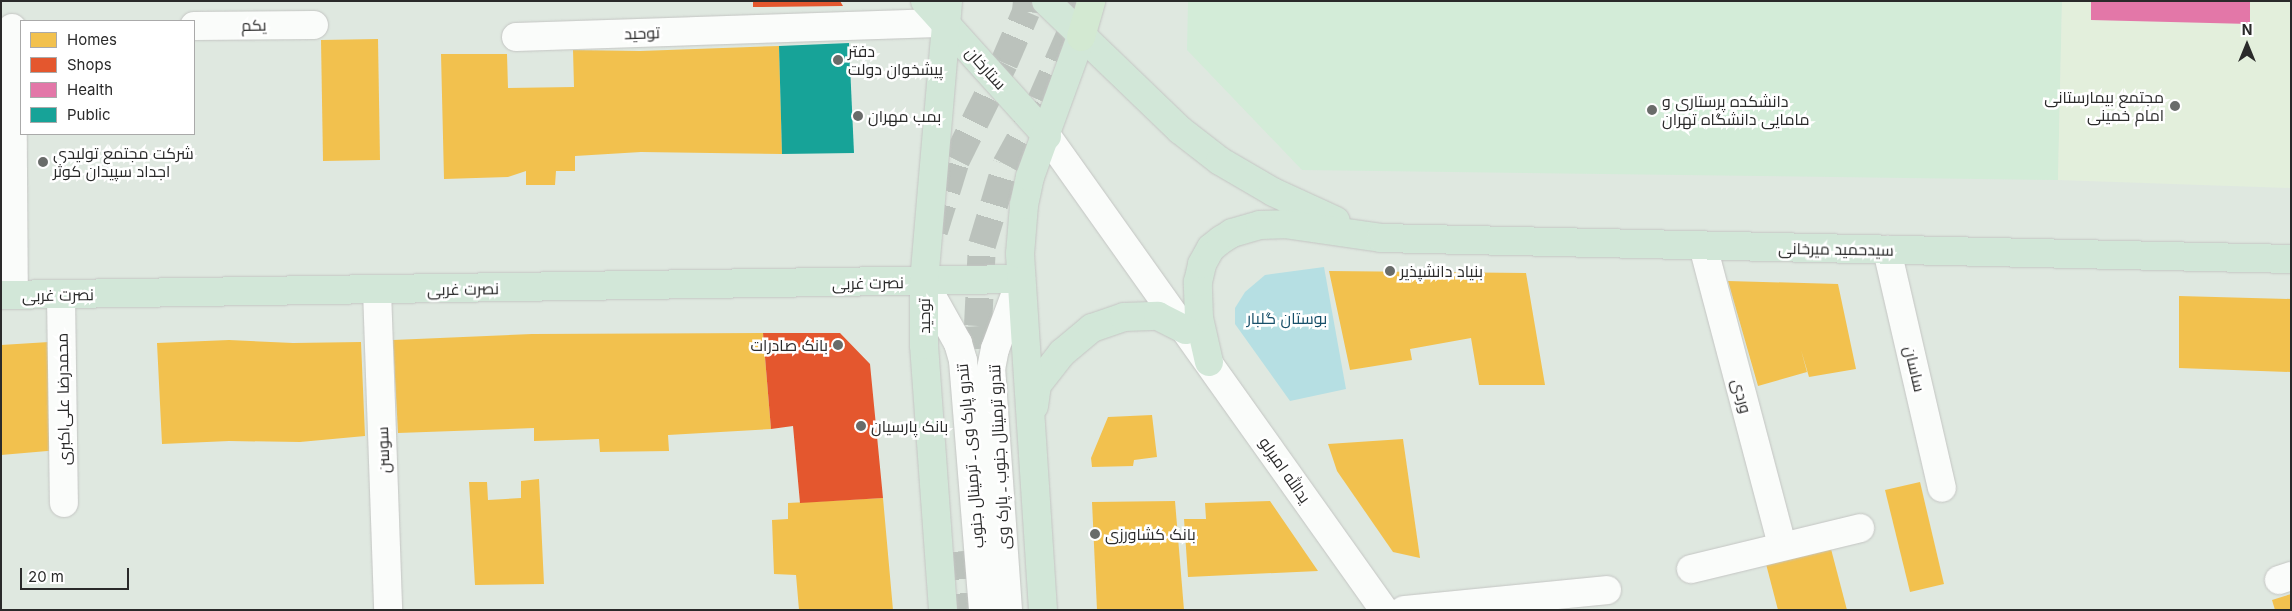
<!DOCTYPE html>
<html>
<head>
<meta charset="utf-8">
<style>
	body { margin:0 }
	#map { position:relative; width:2292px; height:611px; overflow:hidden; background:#dfe8e0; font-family:Inter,Cairo,sans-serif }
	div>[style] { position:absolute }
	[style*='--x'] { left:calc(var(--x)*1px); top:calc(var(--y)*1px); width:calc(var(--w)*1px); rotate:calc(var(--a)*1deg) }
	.education>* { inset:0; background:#d3ecd8 }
	.medical>* { inset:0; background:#e3efdc }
	.green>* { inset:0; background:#b6dfe3 }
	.homes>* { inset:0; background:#f2c14e }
	.shops>* { inset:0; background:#e4572e }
	.health>* { inset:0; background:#e377a8 }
	.public>* { inset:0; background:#17a398 }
	.highway-tunnel>* { height:28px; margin-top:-14px; transform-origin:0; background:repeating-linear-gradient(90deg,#bbc2bc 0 28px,transparent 0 42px) }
	.roads { filter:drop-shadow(0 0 1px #c4c5c3) drop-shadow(0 0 1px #c4c5c3) }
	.minor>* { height:28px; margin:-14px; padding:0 14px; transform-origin:14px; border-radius:14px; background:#fafcfa }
	.major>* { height:28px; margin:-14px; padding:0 14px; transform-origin:14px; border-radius:14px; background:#d2e7d8 }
	.highway>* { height:28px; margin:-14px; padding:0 14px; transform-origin:14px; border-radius:14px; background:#d3e9d2 }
	.dots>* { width:14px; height:14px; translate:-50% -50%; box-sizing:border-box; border:2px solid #fff; border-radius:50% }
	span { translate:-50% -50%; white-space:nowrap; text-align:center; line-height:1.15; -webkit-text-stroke:5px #fff; paint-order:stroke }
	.street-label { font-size:16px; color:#2a2a2a }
	.poi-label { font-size:16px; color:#2a2a2a }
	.left { translate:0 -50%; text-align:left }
	.right { translate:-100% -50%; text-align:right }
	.park-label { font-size:16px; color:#174f69 }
	.frame { position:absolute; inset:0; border:2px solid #2a2a2a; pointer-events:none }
	.legend { position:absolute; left:20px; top:20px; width:175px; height:115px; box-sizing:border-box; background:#fff; border:1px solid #aaa; margin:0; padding:6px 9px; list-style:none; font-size:15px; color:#2a2a2a }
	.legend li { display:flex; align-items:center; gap:10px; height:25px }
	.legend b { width:25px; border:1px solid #aaa }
	.north { position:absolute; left:2222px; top:20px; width:50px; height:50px; -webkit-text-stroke:4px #fff; paint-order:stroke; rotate:0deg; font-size:14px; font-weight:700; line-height:20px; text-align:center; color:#2a2a2a }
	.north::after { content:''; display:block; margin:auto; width:18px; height:22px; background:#2a2a2a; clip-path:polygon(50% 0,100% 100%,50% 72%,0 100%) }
	.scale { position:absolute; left:20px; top:568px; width:109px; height:22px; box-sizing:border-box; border:2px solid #2a2a2a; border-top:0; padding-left:6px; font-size:15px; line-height:18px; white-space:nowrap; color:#2a2a2a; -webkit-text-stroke:4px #fff; paint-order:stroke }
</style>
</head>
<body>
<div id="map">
	<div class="education">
		<div style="clip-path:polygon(1188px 1px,2062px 1px,2058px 180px,1302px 170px,1187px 50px)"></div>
	</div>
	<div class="medical">
		<div style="clip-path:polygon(2062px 1px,2291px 1px,2291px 188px,2058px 180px)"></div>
	</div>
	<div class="green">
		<div style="clip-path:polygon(1324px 267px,1346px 389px,1290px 401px,1235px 324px,1235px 308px,1245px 292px,1265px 275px)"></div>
	</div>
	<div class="homes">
		<div style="clip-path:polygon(378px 39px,380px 160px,323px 161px,321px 40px)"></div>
		<div style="clip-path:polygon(779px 46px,782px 154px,641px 152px,575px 156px,575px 171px,556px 171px,555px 185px,526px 185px,526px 171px,508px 177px,444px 179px,441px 54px,507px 54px,508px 88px,574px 87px,573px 50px,640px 51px)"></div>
		<div style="clip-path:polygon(1329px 271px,1526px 273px,1545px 385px,1479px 385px,1471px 338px,1410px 349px,1412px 360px,1350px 370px)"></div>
		<div style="clip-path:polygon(1728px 281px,1838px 284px,1856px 369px,1809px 377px,1801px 350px,1807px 372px,1758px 386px)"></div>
		<div style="clip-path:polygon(2179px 296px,2291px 299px,2291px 372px,2179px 368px)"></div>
		<div style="clip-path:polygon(763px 333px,771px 429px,668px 435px,669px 451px,600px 452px,599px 439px,534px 441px,534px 428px,398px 433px,393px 340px,532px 334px)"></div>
		<div style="clip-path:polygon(229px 340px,293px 343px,361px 342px,365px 436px,300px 442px,229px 441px,162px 444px,157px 343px)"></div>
		<div style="clip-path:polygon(49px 342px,59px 450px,1px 455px,1px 345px)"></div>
		<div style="clip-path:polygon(1152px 415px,1157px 457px,1134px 460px,1133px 466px,1092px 467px,1091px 458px,1108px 417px)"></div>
		<div style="clip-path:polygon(1403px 439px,1420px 558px,1393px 552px,1337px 471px,1328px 444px)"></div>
		<div style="clip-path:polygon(539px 479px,544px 584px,475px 585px,469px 482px,487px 482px,488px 500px,521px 498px,521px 481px)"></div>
		<div style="clip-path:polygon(1920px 482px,1944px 584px,1910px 592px,1885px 490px)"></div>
		<div style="clip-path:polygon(883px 498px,893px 610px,799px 610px,796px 575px,774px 574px,772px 520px,788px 519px,788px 503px)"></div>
		<div style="clip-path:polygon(1175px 501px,1184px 610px,1097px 610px,1092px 502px)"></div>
		<div style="clip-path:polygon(1270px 501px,1318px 571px,1188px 577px,1184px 519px,1206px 519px,1205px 503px)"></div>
		<div style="clip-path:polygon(1831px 549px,1847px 610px,1778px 610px,1766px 564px)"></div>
		<div style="clip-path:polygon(2291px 594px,2291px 610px,2275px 610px,2272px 600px)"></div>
	</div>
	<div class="shops">
		<div style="clip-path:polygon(753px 1px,840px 1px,843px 6px,753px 7px)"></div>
		<div style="clip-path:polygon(763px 333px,840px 333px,870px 364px,883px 498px,800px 503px,793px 426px,771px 429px)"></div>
	</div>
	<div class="health">
		<div style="clip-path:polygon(2091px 1px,2250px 1px,2250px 24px,2091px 20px)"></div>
	</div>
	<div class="public">
		<div style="clip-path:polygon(849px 43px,854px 153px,782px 154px,779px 46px)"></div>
	</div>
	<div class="highway-tunnel">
		<div style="--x:934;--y:231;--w:74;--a:-72.8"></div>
		<div style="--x:956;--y:160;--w:108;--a:-63.7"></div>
		<div style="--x:1004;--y:63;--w:56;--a:-66.7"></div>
		<div style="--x:1026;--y:12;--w:11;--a:-85"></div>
		<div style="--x:982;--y:391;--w:65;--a:-93.5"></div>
		<div style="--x:978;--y:326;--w:81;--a:-87.2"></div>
		<div style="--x:982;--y:245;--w:84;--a:-73.3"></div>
		<div style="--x:1006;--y:165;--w:73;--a:-61.3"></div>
		<div style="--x:1041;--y:101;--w:80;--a:-66.3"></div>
		<div style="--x:1073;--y:28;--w:27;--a:-86"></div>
		<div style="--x:952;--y:552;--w:58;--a:85.1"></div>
	</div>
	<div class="roads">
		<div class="minor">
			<div style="--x:194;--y:26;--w:120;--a:-0.5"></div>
			<div style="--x:12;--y:28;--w:267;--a:89.6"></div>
			<div style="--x:516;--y:37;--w:430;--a:-1.9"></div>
			<div style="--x:1047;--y:136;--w:582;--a:54.59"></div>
			<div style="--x:1703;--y:246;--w:310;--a:75.2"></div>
			<div style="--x:1887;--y:250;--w:244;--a:77"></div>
			<div style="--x:924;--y:282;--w:70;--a:60.9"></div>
			<div style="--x:958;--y:343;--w:19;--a:74"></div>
			<div style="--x:963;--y:361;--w:250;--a:85.4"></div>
			<div style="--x:377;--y:290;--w:320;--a:88"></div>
			<div style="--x:61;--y:295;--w:208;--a:89.2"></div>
			<div style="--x:1691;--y:569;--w:174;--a:-13.6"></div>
			<div style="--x:2279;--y:580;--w:13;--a:-18"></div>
			<div style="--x:1008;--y:610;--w:242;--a:-94"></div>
			<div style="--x:991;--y:369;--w:20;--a:-79"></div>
			<div style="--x:995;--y:349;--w:75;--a:-69.6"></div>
			<div style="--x:1404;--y:610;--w:204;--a:-5.6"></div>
		</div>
		<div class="major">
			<div style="--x:925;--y:1;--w:182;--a:47.9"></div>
			<div style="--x:1046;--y:1;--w:186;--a:43.9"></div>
			<div style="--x:1180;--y:130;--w:51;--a:37.8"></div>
			<div style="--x:1220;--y:161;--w:61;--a:30.3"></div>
			<div style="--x:1273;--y:192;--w:69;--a:24.7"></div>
			<div style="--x:1;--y:295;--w:1020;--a:-0.9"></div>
			<div style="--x:1209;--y:362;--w:45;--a:-102.8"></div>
			<div style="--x:1199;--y:318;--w:36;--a:-92"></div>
			<div style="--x:1198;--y:282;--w:18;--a:-77"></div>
			<div style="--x:1202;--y:264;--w:18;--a:-61"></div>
			<div style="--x:1211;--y:248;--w:13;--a:-39"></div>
			<div style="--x:1221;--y:240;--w:13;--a:-32"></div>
			<div style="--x:1232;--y:233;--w:29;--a:-16"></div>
			<div style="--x:1260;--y:225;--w:24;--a:-2"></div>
			<div style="--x:1284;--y:224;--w:98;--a:8.2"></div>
			<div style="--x:1381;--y:238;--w:910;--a:1.32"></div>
			<div style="--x:1034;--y:406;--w:21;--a:-82"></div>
			<div style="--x:1037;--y:385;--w:41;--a:-52"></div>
			<div style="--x:1062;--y:353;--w:39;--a:-40"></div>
			<div style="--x:1092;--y:328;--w:34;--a:-19"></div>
			<div style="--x:1124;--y:317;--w:34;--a:-2"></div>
			<div style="--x:1158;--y:316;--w:31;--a:27"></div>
			<div style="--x:943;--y:610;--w:266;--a:-94.1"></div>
			<div style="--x:924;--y:345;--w:63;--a:-90"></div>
			<div style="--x:924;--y:282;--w:282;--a:-85.1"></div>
			<div style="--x:1043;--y:610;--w:357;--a:-93.7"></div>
			<div style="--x:1020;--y:254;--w:49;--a:-85.3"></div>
			<div style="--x:1024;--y:205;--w:29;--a:-78"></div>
			<div style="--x:1030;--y:177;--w:149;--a:-70"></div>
		</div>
		<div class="highway">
			<div style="--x:1081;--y:37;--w:37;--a:-74"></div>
		</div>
	</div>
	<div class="dots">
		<div style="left:838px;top:60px;background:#696c6a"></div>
		<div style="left:2175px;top:106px;background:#696c6a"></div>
		<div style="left:1652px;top:110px;background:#696c6a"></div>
		<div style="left:858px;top:116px;background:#696c6a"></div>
		<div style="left:43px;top:162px;background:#696c6a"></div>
		<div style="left:1390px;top:271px;background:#696c6a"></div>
		<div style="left:838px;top:345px;background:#696c6a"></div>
		<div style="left:861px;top:426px;background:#696c6a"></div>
		<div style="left:1095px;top:534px;background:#696c6a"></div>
	</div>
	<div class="street-label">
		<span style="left:254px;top:25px;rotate:-1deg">یکم</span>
		<span style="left:642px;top:33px;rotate:-2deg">توحید</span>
		<span style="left:986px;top:68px;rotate:48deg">ستارخان</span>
		<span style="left:1836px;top:249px;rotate:1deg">سیدحمید میرخانی</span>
		<span style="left:868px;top:283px;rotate:-1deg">نصرت غربی</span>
		<span style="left:463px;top:289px;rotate:-1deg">نصرت غربی</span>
		<span style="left:58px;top:295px;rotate:-1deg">نصرت غربی</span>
		<span style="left:924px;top:316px;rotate:-90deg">توحید</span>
		<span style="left:1915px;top:369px;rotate:77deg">ساسان</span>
		<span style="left:1742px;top:396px;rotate:75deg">وردی</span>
		<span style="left:63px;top:399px;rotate:-91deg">محمدرضا علی‌اکبری</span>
		<span style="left:383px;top:450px;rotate:-92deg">سوسن</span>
		<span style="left:970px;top:456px;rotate:-95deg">تندرو پارک وی ـ ترمینال جنوب</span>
		<span style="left:999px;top:457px;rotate:-93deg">تندرو ترمینال جنوب ـ پارک وی</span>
		<span style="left:1285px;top:470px;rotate:55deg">یدالله امیرلو</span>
	</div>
	<div class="poi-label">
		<span class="left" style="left:848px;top:60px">دفتر<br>پیشخوان دولت</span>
		<span class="right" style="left:2164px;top:106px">مجتمع بیمارستانی<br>امام خمینی</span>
		<span class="left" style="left:1662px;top:110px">دانشکده پرستاری و<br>مامایی دانشگاه تهران</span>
		<span class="left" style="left:868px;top:116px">بمب مهران</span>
		<span class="left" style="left:53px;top:162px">شرکت مجتمع تولیدی<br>اجداد سپیدان کوثر</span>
		<span class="left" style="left:1400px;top:271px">بنیاد دانشپذیر</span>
		<span class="right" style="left:828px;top:345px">بانک صادرات</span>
		<span class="left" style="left:871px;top:426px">بانک پارسیان</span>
		<span class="left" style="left:1105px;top:534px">بانک کشاورزی</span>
	</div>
	<div class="park-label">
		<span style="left:1287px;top:318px">بوستان گلبار</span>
	</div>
	<div class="frame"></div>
	<ul class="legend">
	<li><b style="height:14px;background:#f2c14e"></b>Homes</li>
	<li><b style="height:14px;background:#e4572e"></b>Shops</li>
	<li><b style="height:14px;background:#e377a8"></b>Health</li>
	<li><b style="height:14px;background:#17a398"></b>Public</li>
	</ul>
	<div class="north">N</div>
	<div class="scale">20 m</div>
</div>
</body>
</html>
